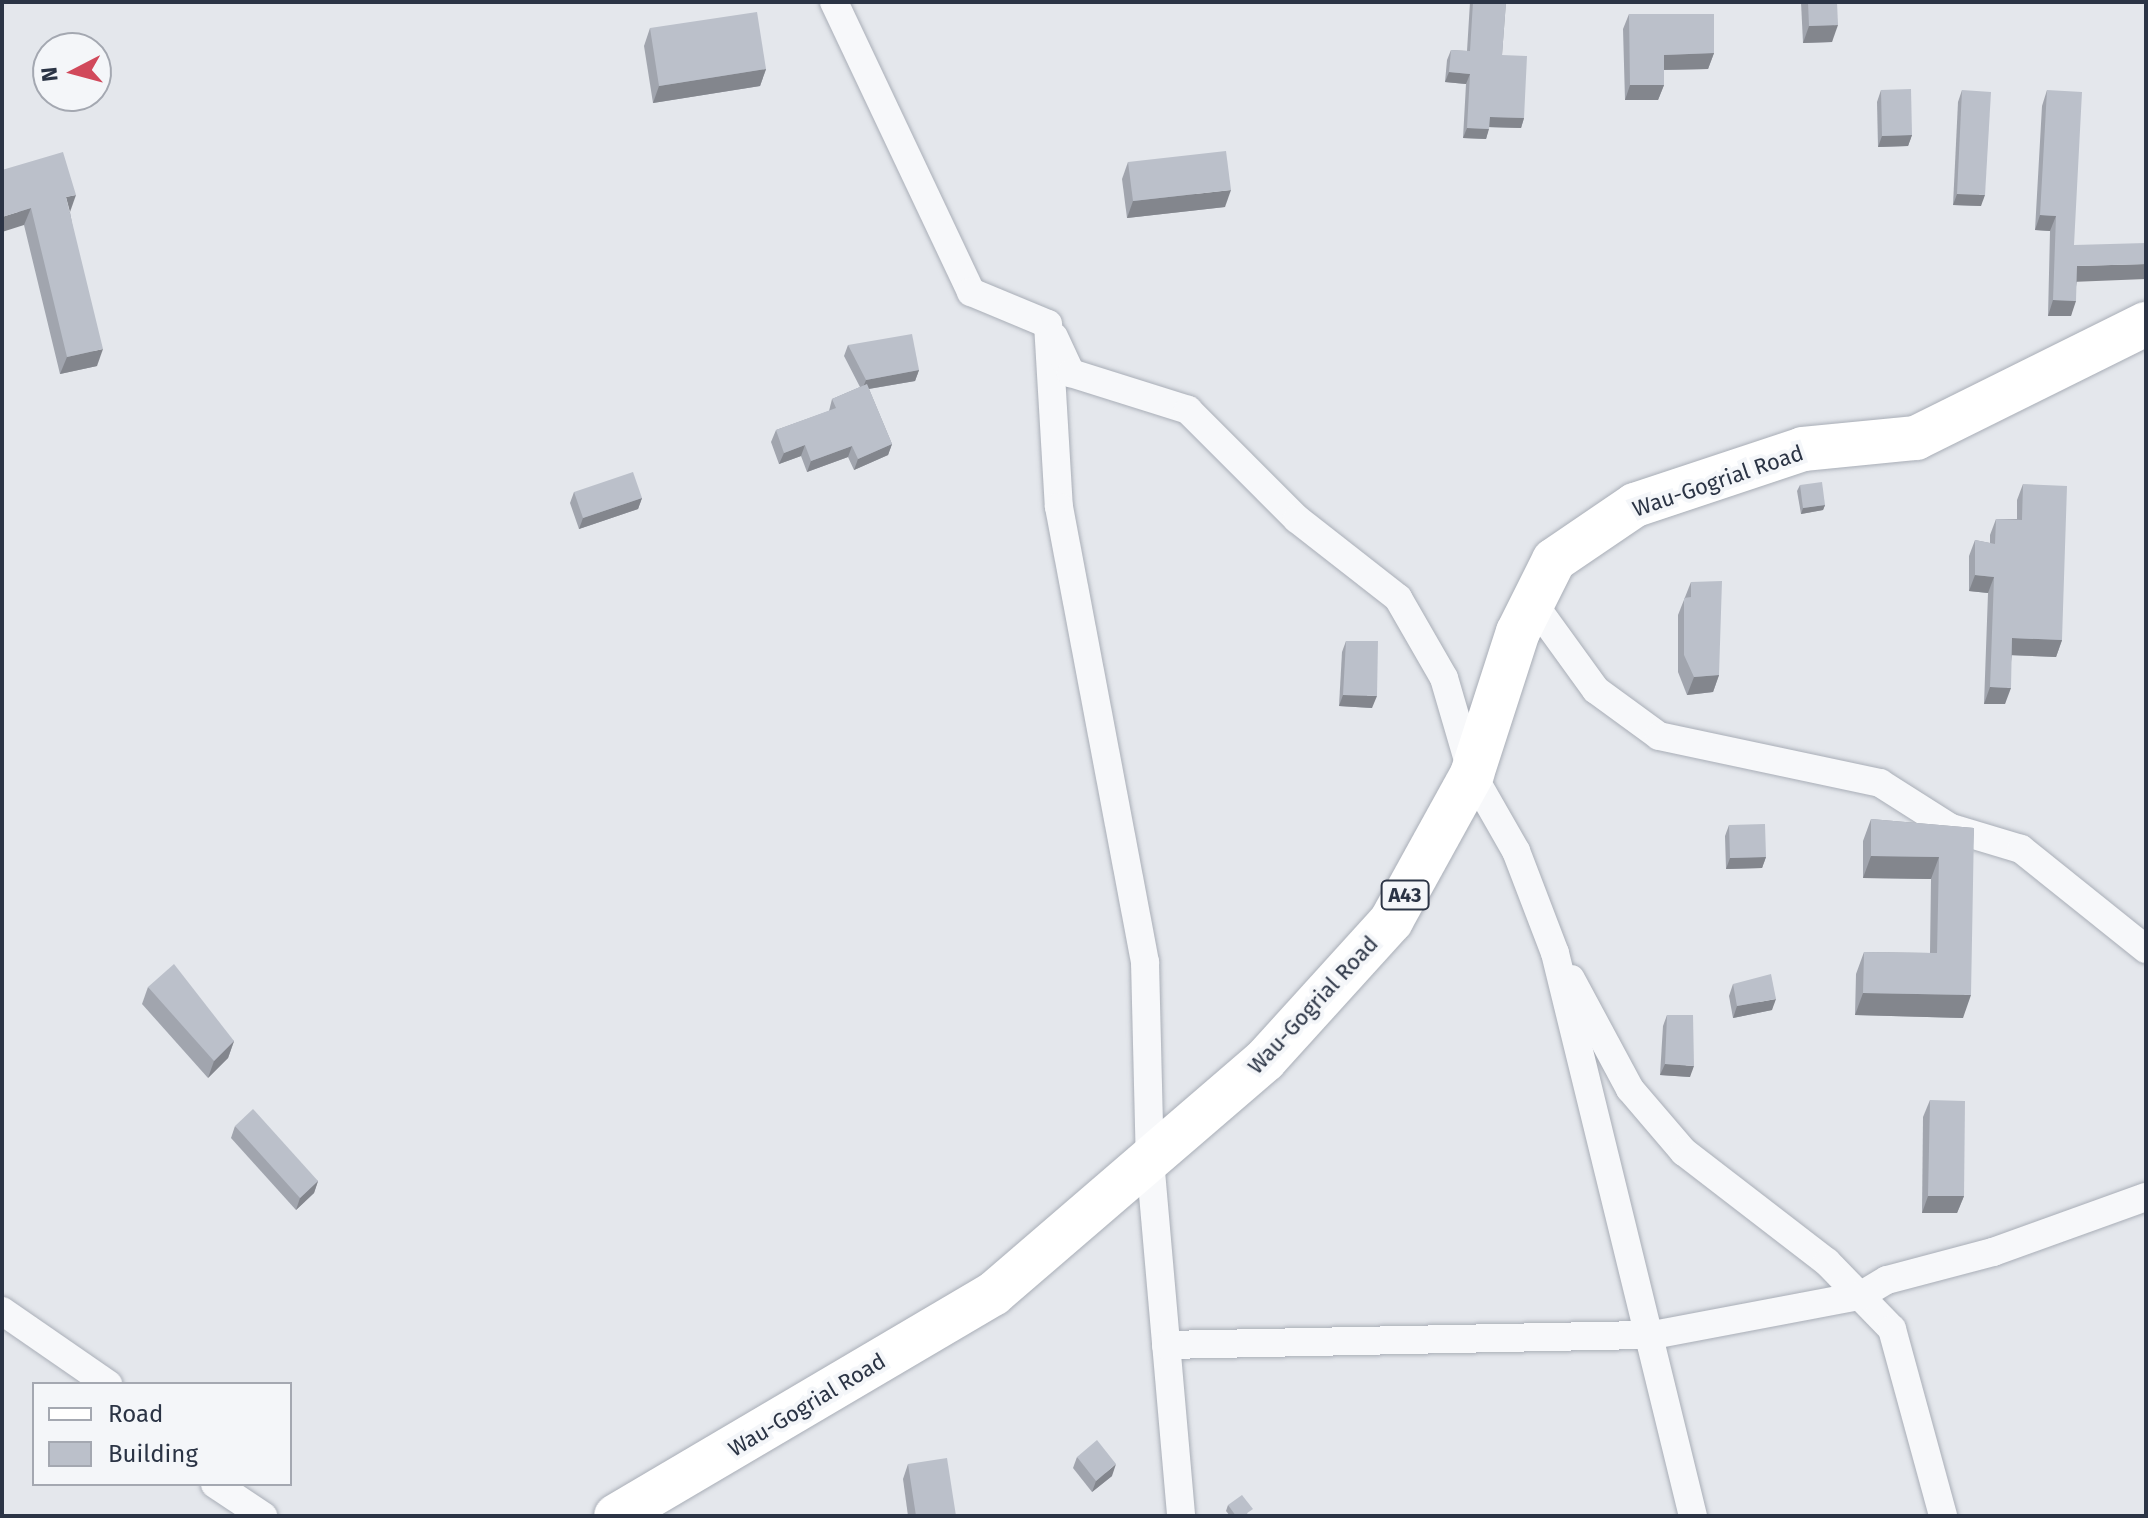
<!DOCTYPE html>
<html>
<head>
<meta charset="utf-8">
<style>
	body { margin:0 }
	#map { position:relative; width:2148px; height:1518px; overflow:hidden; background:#e4e7ec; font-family:"Fira Sans",sans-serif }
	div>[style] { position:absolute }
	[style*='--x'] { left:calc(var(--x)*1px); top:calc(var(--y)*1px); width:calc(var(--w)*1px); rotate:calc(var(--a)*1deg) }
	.roads { filter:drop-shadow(0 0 2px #a9aeb7) drop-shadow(0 0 2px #a9aeb7) }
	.minor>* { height:28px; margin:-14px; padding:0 14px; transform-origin:14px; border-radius:14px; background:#f7f8fa }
	.primary>* { height:44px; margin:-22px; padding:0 22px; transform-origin:22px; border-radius:22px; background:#fff }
	.wall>* { inset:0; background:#a1a5ae }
	.shaded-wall>* { inset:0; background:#83868d }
	.building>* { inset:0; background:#bbc0ca }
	span { translate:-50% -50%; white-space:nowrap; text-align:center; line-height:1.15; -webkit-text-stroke:8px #f4f6f9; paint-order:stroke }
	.shield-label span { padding:2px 6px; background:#f4f6f9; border:2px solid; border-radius:6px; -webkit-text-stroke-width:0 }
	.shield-label { font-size:20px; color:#2b3445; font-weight:700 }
	.street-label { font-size:22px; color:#2b3445 }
	.frame { position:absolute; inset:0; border:4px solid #2b3445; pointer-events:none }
	.legend { position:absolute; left:32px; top:1382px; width:260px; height:104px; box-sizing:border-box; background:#f4f6f9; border:2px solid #a4a8b1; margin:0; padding:10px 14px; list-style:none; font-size:24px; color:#2b3445 }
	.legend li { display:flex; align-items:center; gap:16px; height:40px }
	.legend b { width:40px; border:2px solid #a4a8b1 }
	.north { position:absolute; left:32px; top:32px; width:80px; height:80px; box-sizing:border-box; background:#f4f6f9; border:2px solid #a4a8b1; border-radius:50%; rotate:264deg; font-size:22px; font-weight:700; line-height:32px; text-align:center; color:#2b3445 }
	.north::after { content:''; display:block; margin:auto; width:28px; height:36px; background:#d1495b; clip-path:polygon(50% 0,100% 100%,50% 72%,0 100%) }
</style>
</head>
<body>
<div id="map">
	<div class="roads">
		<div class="minor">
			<div style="--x:834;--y:2;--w:321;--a:64.7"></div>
			<div style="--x:971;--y:292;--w:83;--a:22.6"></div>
			<div style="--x:1048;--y:324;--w:183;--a:86.6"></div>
			<div style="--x:1059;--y:507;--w:463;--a:79.3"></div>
			<div style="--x:1145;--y:962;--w:198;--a:88.6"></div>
			<div style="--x:1150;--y:1160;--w:357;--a:85"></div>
			<div style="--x:1054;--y:337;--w:40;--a:65"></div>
			<div style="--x:1071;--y:373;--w:123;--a:17.5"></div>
			<div style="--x:1188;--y:410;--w:154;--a:45"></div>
			<div style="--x:1297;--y:519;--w:128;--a:38"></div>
			<div style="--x:1398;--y:598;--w:92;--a:60.1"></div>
			<div style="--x:1444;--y:678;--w:100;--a:73.7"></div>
			<div style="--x:1472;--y:774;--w:89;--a:60.3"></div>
			<div style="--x:1516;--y:851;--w:109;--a:69.1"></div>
			<div style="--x:1555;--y:953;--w:580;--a:76.23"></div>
			<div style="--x:1533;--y:603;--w:107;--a:54.1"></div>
			<div style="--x:1596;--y:690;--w:78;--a:36.1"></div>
			<div style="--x:1659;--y:736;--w:226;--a:12"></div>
			<div style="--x:1880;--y:783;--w:84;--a:32.4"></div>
			<div style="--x:1951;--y:828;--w:73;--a:16.7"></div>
			<div style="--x:2021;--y:849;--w:160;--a:38.7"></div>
			<div style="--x:1571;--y:979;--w:125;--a:61.8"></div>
			<div style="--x:1630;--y:1089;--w:83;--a:49.4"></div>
			<div style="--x:1684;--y:1152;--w:180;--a:37.6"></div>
			<div style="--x:1827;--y:1262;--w:93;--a:45.9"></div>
			<div style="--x:1892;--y:1329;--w:194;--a:74.7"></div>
			<div style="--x:2;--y:1311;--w:129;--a:34.6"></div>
			<div style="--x:1166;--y:1345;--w:487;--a:-1.2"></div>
			<div style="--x:1653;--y:1335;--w:211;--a:-10.7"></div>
			<div style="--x:1860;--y:1296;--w:31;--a:-31"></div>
			<div style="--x:1887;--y:1280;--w:110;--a:-14.8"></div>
			<div style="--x:1993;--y:1252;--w:163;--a:-19.8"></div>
			<div style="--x:215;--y:1484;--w:58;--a:33.7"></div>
		</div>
		<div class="primary">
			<div style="--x:616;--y:1516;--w:438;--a:-30.5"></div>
			<div style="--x:993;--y:1294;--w:359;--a:-40.7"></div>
			<div style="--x:1265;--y:1060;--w:188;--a:-47.8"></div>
			<div style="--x:1391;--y:921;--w:168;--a:-61.1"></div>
			<div style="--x:1472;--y:774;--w:149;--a:-72.1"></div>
			<div style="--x:1518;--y:632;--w:80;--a:-63.4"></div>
			<div style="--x:1554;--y:560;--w:98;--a:-34.2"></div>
			<div style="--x:1635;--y:505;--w:177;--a:-18.4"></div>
			<div style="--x:1803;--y:449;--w:114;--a:-5.6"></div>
			<div style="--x:1916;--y:438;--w:257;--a:-26.4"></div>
		</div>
	</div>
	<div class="wall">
		<div style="clip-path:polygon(1470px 2px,1506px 2px,1502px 55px,1524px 118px,1521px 128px,1489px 127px,1486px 139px,1463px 138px,1466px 84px,1445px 82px,1447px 60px,1451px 50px,1467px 51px)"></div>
		<div style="clip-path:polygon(1801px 2px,1837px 2px,1832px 42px,1803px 43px)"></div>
		<div style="clip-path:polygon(1629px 14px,1714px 53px,1708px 69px,1664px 70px,1664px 85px,1658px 100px,1625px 100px,1623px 29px)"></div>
		<div style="clip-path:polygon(650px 28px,766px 69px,760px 86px,653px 103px,644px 46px)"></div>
		<div style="clip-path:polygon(1881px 90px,1912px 135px,1908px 146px,1878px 147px,1877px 102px)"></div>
		<div style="clip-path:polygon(1962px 90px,1981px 206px,1953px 205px,1958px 102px)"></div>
		<div style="clip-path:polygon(2047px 90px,2074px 245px,2077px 281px,2071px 316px,2048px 316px,2050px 231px,2035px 230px,2042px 106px)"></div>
		<div style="clip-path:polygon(1128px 162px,1225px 207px,1127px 218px,1122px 179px)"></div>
		<div style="clip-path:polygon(2px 170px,70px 212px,97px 366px,60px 374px,24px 225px)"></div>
		<div style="clip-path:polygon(848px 345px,919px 370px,915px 381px,869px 389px,892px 444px,888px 455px,854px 470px,848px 457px,807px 472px,801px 456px,779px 464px,771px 442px,776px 430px,829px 411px,832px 399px,860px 387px,844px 356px)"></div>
		<div style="clip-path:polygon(2023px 484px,2062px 640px,2056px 657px,2012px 655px,2005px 704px,1984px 704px,1988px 593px,1969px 591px,1969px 556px,1975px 540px,1990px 543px,1990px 535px,1996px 519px,2017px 519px,2017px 500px)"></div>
		<div style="clip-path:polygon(1800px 485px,1825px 505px,1823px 510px,1801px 514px,1797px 491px)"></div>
		<div style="clip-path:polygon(574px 492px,642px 498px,638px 509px,579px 529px,570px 503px)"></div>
		<div style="clip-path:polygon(1691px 582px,1719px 675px,1713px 692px,1687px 695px,1678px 672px,1678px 615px)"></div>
		<div style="clip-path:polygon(1346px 641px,1372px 708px,1339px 706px,1342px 652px)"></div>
		<div style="clip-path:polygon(1871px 819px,1974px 828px,1963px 1018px,1855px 1015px,1856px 974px,1864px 952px,1930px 953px,1931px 879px,1863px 878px,1863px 841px)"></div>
		<div style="clip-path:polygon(1729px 825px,1766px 857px,1762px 868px,1726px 869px,1725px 836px)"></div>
		<div style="clip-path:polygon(1733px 984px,1772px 1010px,1733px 1018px,1729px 996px)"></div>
		<div style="clip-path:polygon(148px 987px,234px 1041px,228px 1058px,208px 1078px,142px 1004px)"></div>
		<div style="clip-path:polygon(1667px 1015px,1690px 1077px,1660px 1075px,1663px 1026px)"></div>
		<div style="clip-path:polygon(1930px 1100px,1964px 1196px,1957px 1213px,1922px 1213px,1923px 1117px)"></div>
		<div style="clip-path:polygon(235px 1126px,318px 1181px,314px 1193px,296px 1210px,231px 1138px)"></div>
		<div style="clip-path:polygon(1077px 1457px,1112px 1476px,1092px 1492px,1073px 1468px)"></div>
		<div style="clip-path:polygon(908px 1464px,956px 1516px,908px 1516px,903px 1479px)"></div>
		<div style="clip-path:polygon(1228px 1505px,1250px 1515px,1249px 1516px,1230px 1516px,1226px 1511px)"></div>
	</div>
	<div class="shaded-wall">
		<div style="clip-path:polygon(1838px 25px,1832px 42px,1803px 43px,1809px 26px)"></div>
		<div style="clip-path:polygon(1714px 53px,1708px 69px,1658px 70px,1664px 55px)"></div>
		<div style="clip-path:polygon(766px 69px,760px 86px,653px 103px,659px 86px)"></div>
		<div style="clip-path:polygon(1449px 72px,1470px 74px,1466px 84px,1445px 82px)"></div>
		<div style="clip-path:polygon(1630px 85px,1664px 85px,1658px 100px,1625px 100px)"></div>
		<div style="clip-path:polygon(1490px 117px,1524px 118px,1521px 128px,1486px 127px)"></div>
		<div style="clip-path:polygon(1467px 128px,1489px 129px,1486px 139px,1463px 138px)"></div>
		<div style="clip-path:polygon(1912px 135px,1908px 146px,1878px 147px,1882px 136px)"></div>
		<div style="clip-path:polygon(1231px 190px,1225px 207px,1127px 218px,1133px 201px)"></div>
		<div style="clip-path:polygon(1957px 194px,1985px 195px,1981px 206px,1953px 205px)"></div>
		<div style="clip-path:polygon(76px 195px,70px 212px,66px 197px)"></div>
		<div style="clip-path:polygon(31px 208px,24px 225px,2px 232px,2px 217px)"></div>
		<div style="clip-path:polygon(2040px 215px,2056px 216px,2050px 231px,2035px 230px)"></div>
		<div style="clip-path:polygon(2146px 264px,2146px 279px,2071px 282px,2077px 266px)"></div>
		<div style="clip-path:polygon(2053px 300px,2076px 301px,2071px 316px,2048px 316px)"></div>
		<div style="clip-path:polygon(103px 349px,97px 366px,60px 374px,67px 357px)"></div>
		<div style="clip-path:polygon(919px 370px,915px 381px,862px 390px,866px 380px)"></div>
		<div style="clip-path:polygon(892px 444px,888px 455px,854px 470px,858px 459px)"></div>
		<div style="clip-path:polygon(805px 445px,801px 456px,779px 464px,784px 453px)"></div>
		<div style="clip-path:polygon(852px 446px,848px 457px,807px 472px,811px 461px)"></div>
		<div style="clip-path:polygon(642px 498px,638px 509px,579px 529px,583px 518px)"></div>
		<div style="clip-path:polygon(1825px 505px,1823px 510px,1801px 514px,1803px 508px)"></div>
		<div style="clip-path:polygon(1975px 575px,1994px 577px,1988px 593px,1969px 591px)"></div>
		<div style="clip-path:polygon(2012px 638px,2062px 640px,2056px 657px,2006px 655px)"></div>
		<div style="clip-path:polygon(1719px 675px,1713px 692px,1687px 695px,1694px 677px)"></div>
		<div style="clip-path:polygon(1990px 687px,2011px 688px,2005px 704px,1984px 704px)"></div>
		<div style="clip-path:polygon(1343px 695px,1377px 696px,1372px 708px,1339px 706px)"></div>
		<div style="clip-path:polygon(1871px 856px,1939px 857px,1931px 879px,1863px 878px)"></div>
		<div style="clip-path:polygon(1766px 857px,1762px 868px,1726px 869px,1730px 858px)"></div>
		<div style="clip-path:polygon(1863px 993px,1971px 995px,1963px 1018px,1855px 1015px)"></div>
		<div style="clip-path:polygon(1776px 999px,1772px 1010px,1733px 1018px,1737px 1006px)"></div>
		<div style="clip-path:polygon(234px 1041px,228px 1058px,208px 1078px,214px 1061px)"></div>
		<div style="clip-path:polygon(1665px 1064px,1694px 1066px,1690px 1077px,1660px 1075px)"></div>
		<div style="clip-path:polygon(318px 1181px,314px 1193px,296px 1210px,300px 1198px)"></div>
		<div style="clip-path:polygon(1928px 1196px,1964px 1196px,1957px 1213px,1922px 1213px)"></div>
		<div style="clip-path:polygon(1116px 1464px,1112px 1476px,1092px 1492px,1096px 1481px)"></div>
	</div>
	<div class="building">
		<div style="clip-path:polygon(1473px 2px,1506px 2px,1502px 55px,1527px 56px,1524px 118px,1490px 117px,1489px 129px,1467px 128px,1470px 74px,1449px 72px,1451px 50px,1470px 51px)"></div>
		<div style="clip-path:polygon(1808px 2px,1837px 2px,1838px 25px,1809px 26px)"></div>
		<div style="clip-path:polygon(757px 12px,766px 69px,659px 86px,650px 28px)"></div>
		<div style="clip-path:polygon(1629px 14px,1714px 14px,1714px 53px,1664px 55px,1664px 85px,1630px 85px)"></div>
		<div style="clip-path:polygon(1911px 89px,1912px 135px,1882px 136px,1881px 90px)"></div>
		<div style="clip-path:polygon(1962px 90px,1991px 92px,1985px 195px,1957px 194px)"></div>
		<div style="clip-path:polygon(2047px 90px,2082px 92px,2074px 245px,2146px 243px,2146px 264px,2077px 266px,2076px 301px,2053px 300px,2056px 216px,2040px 215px)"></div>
		<div style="clip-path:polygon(1226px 151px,1231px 190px,1133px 201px,1128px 162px)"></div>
		<div style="clip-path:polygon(63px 152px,76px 195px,66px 197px,103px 349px,67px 357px,31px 208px,2px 217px,2px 170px)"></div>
		<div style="clip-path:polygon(912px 334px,919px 370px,866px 380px,848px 345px)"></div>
		<div style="clip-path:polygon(867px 384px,892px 444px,858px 459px,852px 446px,811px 461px,805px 445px,784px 453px,776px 430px,836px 408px,832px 399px)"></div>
		<div style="clip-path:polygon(633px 472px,642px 498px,583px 518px,574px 492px)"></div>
		<div style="clip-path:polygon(1822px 482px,1825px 505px,1803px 508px,1800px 485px)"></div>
		<div style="clip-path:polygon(2023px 484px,2067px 486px,2062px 640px,2012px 638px,2011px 688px,1990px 687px,1994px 577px,1975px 575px,1975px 540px,1995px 544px,1996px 519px,2022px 520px)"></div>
		<div style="clip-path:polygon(1722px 581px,1719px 675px,1694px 677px,1684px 655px,1684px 598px,1691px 597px,1691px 582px)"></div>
		<div style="clip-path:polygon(1346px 641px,1378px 641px,1377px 696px,1343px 695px)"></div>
		<div style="clip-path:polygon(1871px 819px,1974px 828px,1971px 995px,1863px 993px,1864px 952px,1937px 953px,1939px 857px,1871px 856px)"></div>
		<div style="clip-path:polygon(1765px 824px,1766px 857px,1730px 858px,1729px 825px)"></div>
		<div style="clip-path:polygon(174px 964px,234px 1041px,214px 1061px,148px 987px)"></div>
		<div style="clip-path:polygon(1771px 974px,1776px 999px,1737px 1006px,1733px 984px)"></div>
		<div style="clip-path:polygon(1667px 1015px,1693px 1015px,1694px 1066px,1665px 1064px)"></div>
		<div style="clip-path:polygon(1930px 1100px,1965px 1101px,1964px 1196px,1928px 1196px)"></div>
		<div style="clip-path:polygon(253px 1109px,318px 1181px,300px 1198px,235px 1126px)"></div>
		<div style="clip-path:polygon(1097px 1440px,1116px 1464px,1096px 1481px,1077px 1457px)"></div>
		<div style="clip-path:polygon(947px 1458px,956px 1516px,916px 1516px,908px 1464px)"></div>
		<div style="clip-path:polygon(1242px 1495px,1253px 1509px,1243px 1516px,1236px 1516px,1228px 1505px)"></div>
	</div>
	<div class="shield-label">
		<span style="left:1405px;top:895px">A43</span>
	</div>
	<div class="street-label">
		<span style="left:1718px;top:481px;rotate:-19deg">Wau-Gogrial Road</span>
		<span style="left:1313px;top:1005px;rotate:-47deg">Wau-Gogrial Road</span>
		<span style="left:807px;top:1405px;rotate:-31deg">Wau-Gogrial Road</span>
	</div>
	<div class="frame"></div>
	<ul class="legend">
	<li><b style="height:10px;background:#fff"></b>Road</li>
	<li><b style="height:22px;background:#bbc0ca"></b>Building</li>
	</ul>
	<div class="north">N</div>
</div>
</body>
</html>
